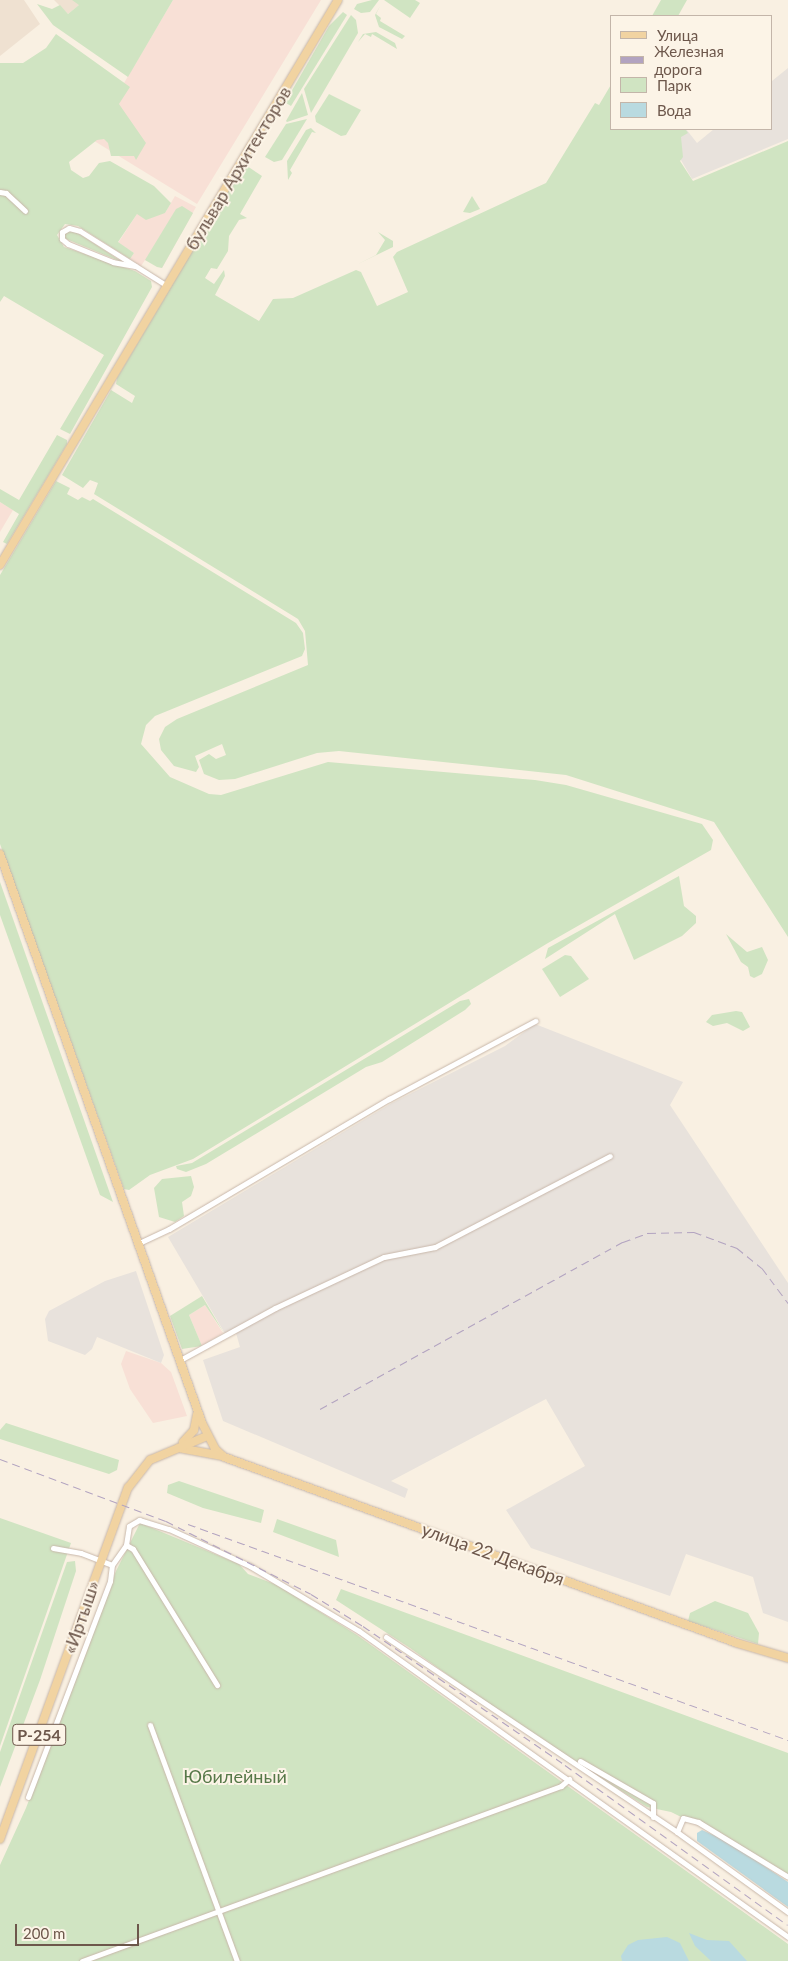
<!DOCTYPE html>
<html>
<head>
<meta charset="utf-8">
<style>
	body { margin:0 }
	#map { position:relative; width:788px; height:1961px; overflow:hidden; background:#f9f0e2; font-family:Lato,sans-serif }
	div>[style] { position:absolute }
	[style*='--x'] { left:calc(var(--x)*1px); top:calc(var(--y)*1px); width:calc(var(--w)*1px); rotate:calc(var(--a)*1deg) }
	.residential>* { inset:0; background:#efe1d1 }
	.commercial>* { inset:0; background:#f8e0d6 }
	.industrial>* { inset:0; background:#e8e2dc }
	.green>* { inset:0; background:#d0e4c2 }
	.water>* { inset:0; background:#b9dae0 }
	.roads { filter:drop-shadow(0 0 1px #c8b7aa) drop-shadow(0 0 1px #c8b7aa) }
	.street>* { height:5px; margin:-2.5px; padding:0 2.5px; transform-origin:2.5px; border-radius:2.5px; background:#fff }
	.primary>* { height:8px; margin:-4px; padding:0 4px; transform-origin:4px; border-radius:4px; background:#f1d3a1 }
	.rail>* { height:1px; margin-top:-0.5px; transform-origin:0; background:repeating-linear-gradient(90deg,#b2a3c0 0 8px,transparent 0 13px) }
	span { translate:-50% -50%; white-space:nowrap; text-align:center; line-height:1.15; -webkit-text-stroke:4px #fcf4e7; paint-order:stroke }
	.shield-label span { padding:1px 4px; background:#fcf4e7; border:1px solid; border-radius:4px; -webkit-text-stroke-width:0 }
	.shield-label { font-size:16px; color:#6d574b; font-weight:700 }
	.street-label { font-size:18px; color:#6d574b }
	.park-label { font-size:18px; color:#567848 }
	.legend { position:absolute; left:610px; top:15px; width:162px; height:115px; box-sizing:border-box; background:#fcf4e7; border:1px solid #c3b5a9; margin:0; padding:6px 9px; list-style:none; font-size:15px; color:#6d574b }
	.legend li { display:flex; align-items:center; gap:10px; height:25px }
	.legend b { width:25px; border:1px solid #c3b5a9 }
	.scale { position:absolute; left:15px; top:1924px; width:124px; height:22px; box-sizing:border-box; border:2px solid #6d574b; border-top:0; padding-left:6px; font-size:15px; line-height:18px; white-space:nowrap; color:#6d574b; -webkit-text-stroke:4px #fcf4e7; paint-order:stroke }
</style>
</head>
<body>
<div id="map">
	<div class="residential">
		<div style="clip-path:polygon(0 0,24px 0,40px 24px,0 56px)"></div>
		<div style="clip-path:polygon(54px 0,81px 0,83px 2px,68px 14px)"></div>
	</div>
	<div class="commercial">
		<div style="clip-path:polygon(173px 0,321px 0,197px 204px,91px 139px)"></div>
		<div style="clip-path:polygon(175px 196px,196px 207px,162px 268px,145px 260px,141px 266px,130px 259px,134px 253px,118px 243px,137px 214px,165px 213px)"></div>
		<div style="clip-path:polygon(0 502px,13px 510px,0 532px)"></div>
		<div style="clip-path:polygon(205px 1305px,223px 1333px,202px 1346px,189px 1315px)"></div>
		<div style="clip-path:polygon(126px 1351px,161px 1363px,171px 1372px,187px 1416px,153px 1423px,130px 1389px,121px 1364px)"></div>
	</div>
	<div class="industrial">
		<div style="clip-path:polygon(788px 68px,788px 139px,692px 179px,667px 136px,677px 129px,686px 129px,697px 143px,714px 129px,772px 129px,772px 81px)"></div>
		<div style="clip-path:polygon(535px 1024px,683px 1082px,670px 1105px,788px 1283px,788px 1622px,763px 1613px,753px 1577px,686px 1554px,670px 1596px,531px 1548px,506px 1510px,585px 1466px,546px 1399px,391px 1481px,408px 1489px,405px 1498px,223px 1421px,203px 1360px,240px 1347px,236px 1333px,227px 1337px,168px 1237px,392px 1103px,505px 1046px)"></div>
		<div style="clip-path:polygon(136px 1271px,164px 1355px,161px 1363px,97px 1337px,92px 1349px,85px 1355px,48px 1341px,45px 1319px,49px 1311px,105px 1281px)"></div>
	</div>
	<div class="green">
		<div style="clip-path:polygon(72px 0,173px 0,128px 77px,53px 25px,37px 4px,52px 9px,60px 5px,68px 14px,79px 5px)"></div>
		<div style="clip-path:polygon(372px 0,379px 0,370px 12px,361px 13px,354px 9px,357px 4px)"></div>
		<div style="clip-path:polygon(384px 0,415px 0,420px 3px,410px 18px)"></div>
		<div style="clip-path:polygon(661px 0,687px 0,678px 16px,652px 16px)"></div>
		<div style="clip-path:polygon(380px 6px,376px 14px,381px 18px,380px 21px,405px 36px,402px 39px,379px 27px,375px 15px)"></div>
		<div style="clip-path:polygon(343px 12px,347px 15px,291px 106px,286px 103px,287px 99px,329px 26px)"></div>
		<div style="clip-path:polygon(351px 15px,356px 20px,358px 33px,311px 113px,304px 89px)"></div>
		<div style="clip-path:polygon(376px 32px,395px 43px,397px 49px,372px 34px,371px 37px,365px 34px,358px 42px,363px 34px)"></div>
		<div style="clip-path:polygon(56px 34px,130px 87px,119px 104px,146px 143px,136px 160px,134px 156px,111px 156px,108px 143px,104px 139px,97px 140px,69px 162px,71px 170px,83px 178px,89px 176px,99px 163px,110px 161px,154px 186px,171px 203px,165px 213px,146px 220px,137px 214px,118px 242px,134px 253px,130px 259px,78px 226px,65px 224px,57px 235px,64px 247px,135px 271px,151px 281px,152px 287px,70px 434px,60px 429px,104px 355px,4px 296px,0 302px,0 63px,23px 63px,46px 48px)"></div>
		<div style="clip-path:polygon(612px 83px,612px 129px,685px 129px,688px 133px,681px 137px,683px 157px,680px 161px,693px 181px,788px 141px,788px 937px,714px 822px,566px 775px,339px 751px,317px 753px,235px 779px,219px 780px,204px 774px,199px 760px,209px 754px,216px 759px,226px 755px,222px 744px,195px 756px,199px 767px,196px 772px,174px 766px,161px 750px,159px 739px,165px 727px,177px 719px,308px 665px,305px 631px,298px 619px,94px 494px,98px 483px,90px 480px,83px 488px,62px 475px,111px 390px,132px 403px,135px 396px,116px 384px,117px 378px,244px 164px,262px 176px,240px 214px,247px 218px,239px 220px,229px 236px,228px 251px,217px 269px,211px 268px,205px 278px,214px 284px,224px 270px,225px 276px,215px 295px,259px 321px,273px 299px,293px 298px,356px 270px,361px 272px,377px 306px,408px 292px,393px 257px,397px 252px,546px 183px,595px 103px,599px 105px)"></div>
		<div style="clip-path:polygon(302px 93px,308px 115px,287px 122px,286px 121px)"></div>
		<div style="clip-path:polygon(329px 94px,361px 110px,346px 135px,341px 136px,316px 122px,315px 116px)"></div>
		<div style="clip-path:polygon(307px 119px,282px 160px,274px 162px,265px 157px,286px 124px)"></div>
		<div style="clip-path:polygon(311px 128px,316px 133px,312px 132px,290px 170px,292px 173px,288px 180px,287px 161px,306px 130px)"></div>
		<div style="clip-path:polygon(472px 196px,480px 209px,470px 213px,463px 212px)"></div>
		<div style="clip-path:polygon(182px 206px,193px 213px,162px 268px,157px 267px,145px 260px,176px 209px)"></div>
		<div style="clip-path:polygon(71px 230px,81px 235px,124px 263px,64px 238px,65px 231px)"></div>
		<div style="clip-path:polygon(378px 232px,393px 241px,393px 247px,356px 265px,376px 255px,385px 240px)"></div>
		<div style="clip-path:polygon(57px 435px,67px 440px,67px 444px,7px 544px,3px 542px,19px 514px,0 502px,0 489px,19px 500px)"></div>
		<div style="clip-path:polygon(56px 481px,70px 488px,67px 494px,78px 500px,82px 497px,90px 501px,93px 499px,296px 623px,303px 633px,305px 649px,302px 656px,155px 716px,146px 725px,141px 744px,170px 777px,209px 794px,221px 795px,328px 762px,535px 780px,566px 785px,702px 824px,713px 840px,711px 850px,548px 943px,193px 1159px,150px 1175px,129px 1190px,124px 1189px,0 844px,0 575px)"></div>
		<div style="clip-path:polygon(679px 876px,684px 906px,696px 916px,696px 923px,682px 936px,634px 960px,615px 914px,545px 959px,548px 948px)"></div>
		<div style="clip-path:polygon(0 882px,113px 1202px,100px 1195px,0 915px)"></div>
		<div style="clip-path:polygon(726px 934px,747px 952px,762px 947px,768px 960px,762px 974px,754px 978px,750px 976px,748px 967px,741px 962px)"></div>
		<div style="clip-path:polygon(565px 955px,571px 956px,589px 979px,560px 997px,542px 969px)"></div>
		<div style="clip-path:polygon(469px 999px,471px 1004px,465px 1010px,382px 1062px,366px 1067px,206px 1164px,186px 1172px,177px 1169px,176px 1166px,192px 1163px,460px 1001px)"></div>
		<div style="clip-path:polygon(736px 1011px,742px 1012px,750px 1027px,743px 1031px,727px 1023px,713px 1026px,706px 1022px,712px 1015px)"></div>
		<div style="clip-path:polygon(191px 1176px,194px 1187px,191px 1196px,182px 1202px,184px 1216px,175px 1222px,159px 1217px,154px 1188px,162px 1179px)"></div>
		<div style="clip-path:polygon(202px 1296px,224px 1333px,205px 1305px,189px 1315px,202px 1346px,182px 1349px,170px 1316px)"></div>
		<div style="clip-path:polygon(6px 1423px,119px 1460px,117px 1470px,109px 1474px,0 1439px,0 1430px)"></div>
		<div style="clip-path:polygon(179px 1481px,264px 1510px,261px 1523px,203px 1508px,167px 1493px,168px 1485px)"></div>
		<div style="clip-path:polygon(0 1518px,71px 1543px,0 1746px)"></div>
		<div style="clip-path:polygon(277px 1519px,336px 1540px,339px 1557px,273px 1532px)"></div>
		<div style="clip-path:polygon(140px 1523px,239px 1564px,248px 1574px,277px 1585px,357px 1635px,788px 1944px,788px 1961px,0 1961px,0 1865px,26px 1808px,116px 1571px)"></div>
		<div style="clip-path:polygon(75px 1561px,76px 1571px,40px 1680px,0 1787px,0 1752px,67px 1562px)"></div>
		<div style="clip-path:polygon(341px 1589px,788px 1753px,788px 1880px,728px 1840px,671px 1812px,647px 1807px,532px 1735px,410px 1648px,336px 1600px)"></div>
		<div style="clip-path:polygon(715px 1601px,748px 1613px,759px 1633px,758px 1644px,688px 1621px,690px 1613px)"></div>
	</div>
	<div class="water">
		<div style="clip-path:polygon(702px 1830px,727px 1841px,788px 1882px,788px 1907px,697px 1841px,697px 1833px)"></div>
		<div style="clip-path:polygon(689px 1933px,707px 1940px,729px 1941px,747px 1961px,711px 1961px,695px 1946px)"></div>
		<div style="clip-path:polygon(667px 1937px,680px 1943px,689px 1961px,622px 1961px,621px 1956px,628px 1945px,638px 1940px)"></div>
	</div>
	<div class="roads">
		<div class="street">
			<div style="--x:0;--y:192;--w:6;--a:9"></div>
			<div style="--x:6;--y:193;--w:26;--a:43"></div>
			<div style="--x:135;--y:266;--w:22;--a:-170"></div>
			<div style="--x:113;--y:262;--w:48;--a:-158.2"></div>
			<div style="--x:68;--y:244;--w:8;--a:-140"></div>
			<div style="--x:62;--y:239;--w:7;--a:-90"></div>
			<div style="--x:62;--y:232;--w:8;--a:-30"></div>
			<div style="--x:69;--y:228;--w:11;--a:15"></div>
			<div style="--x:80;--y:231;--w:99;--a:32.2"></div>
			<div style="--x:139;--y:1243;--w:33;--a:-25"></div>
			<div style="--x:169;--y:1229;--w:256;--a:-30.6"></div>
			<div style="--x:389;--y:1099;--w:166;--a:-28.1"></div>
			<div style="--x:180;--y:1360;--w:108;--a:-28.7"></div>
			<div style="--x:275;--y:1308;--w:120;--a:-25.1"></div>
			<div style="--x:384;--y:1257;--w:52;--a:-11.1"></div>
			<div style="--x:435;--y:1247;--w:197;--a:-27.5"></div>
			<div style="--x:126;--y:1545;--w:8;--a:30"></div>
			<div style="--x:133;--y:1549;--w:160;--a:58.3"></div>
			<div style="--x:53;--y:1548;--w:28;--a:10"></div>
			<div style="--x:81;--y:1553;--w:33;--a:21"></div>
			<div style="--x:386;--y:1637;--w:350;--a:33.8"></div>
			<div style="--x:677;--y:1832;--w:137;--a:35.8"></div>
			<div style="--x:150;--y:1725;--w:252;--a:69.8"></div>
			<div style="--x:580;--y:1761;--w:84;--a:29.9"></div>
			<div style="--x:653;--y:1803;--w:14;--a:90"></div>
			<div style="--x:28;--y:1797;--w:231;--a:-69.2"></div>
			<div style="--x:110;--y:1581;--w:16;--a:-83"></div>
			<div style="--x:112;--y:1565;--w:24;--a:-55"></div>
			<div style="--x:126;--y:1545;--w:19;--a:-81"></div>
			<div style="--x:129;--y:1526;--w:12;--a:-31"></div>
			<div style="--x:139;--y:1520;--w:31;--a:17"></div>
			<div style="--x:169;--y:1529;--w:89;--a:24.6"></div>
			<div style="--x:250;--y:1566;--w:127;--a:30.8"></div>
			<div style="--x:359;--y:1631;--w:527;--a:35.5"></div>
			<div style="--x:677;--y:1832;--w:15;--a:-67"></div>
			<div style="--x:683;--y:1818;--w:16;--a:15"></div>
			<div style="--x:698;--y:1822;--w:105;--a:31.4"></div>
			<div style="--x:82;--y:1961;--w:510;--a:-20.07"></div>
			<div style="--x:561;--y:1786;--w:11;--a:-41"></div>
		</div>
		<div class="primary">
			<div style="--x:0;--y:565;--w:658;--a:-59.11"></div>
			<div style="--x:0;--y:854;--w:604;--a:70.45"></div>
			<div style="--x:202;--y:1423;--w:29;--a:63"></div>
			<div style="--x:215;--y:1449;--w:12;--a:42"></div>
			<div style="--x:224;--y:1457;--w:546;--a:19.93"></div>
			<div style="--x:737;--y:1643;--w:53;--a:16.4"></div>
			<div style="--x:183;--y:1442;--w:16;--a:-47"></div>
			<div style="--x:194;--y:1430;--w:16;--a:-79"></div>
			<div style="--x:179;--y:1448;--w:44;--a:10.5"></div>
			<div style="--x:0;--y:1839;--w:374;--a:-70"></div>
			<div style="--x:128;--y:1488;--w:36;--a:-52"></div>
			<div style="--x:150;--y:1460;--w:62;--a:-22.8"></div>
		</div>
	</div>
	<div class="rail">
		<div style="--x:320;--y:1409;--w:346;--a:-28.9"></div>
		<div style="--x:623;--y:1242;--w:27;--a:-20"></div>
		<div style="--x:648;--y:1233;--w:46;--a:-1.2"></div>
		<div style="--x:694;--y:1232;--w:46;--a:20.4"></div>
		<div style="--x:737;--y:1248;--w:32;--a:39"></div>
		<div style="--x:762;--y:1268;--w:44;--a:53.4"></div>
		<div style="--x:0;--y:1459;--w:177;--a:20.5"></div>
		<div style="--x:166;--y:1521;--w:162;--a:26.7"></div>
		<div style="--x:311;--y:1594;--w:61;--a:31.6"></div>
		<div style="--x:363;--y:1626;--w:245;--a:34.5"></div>
		<div style="--x:565;--y:1765;--w:274;--a:35.7"></div>
		<div style="--x:188;--y:1524;--w:638;--a:19.8"></div>
	</div>
	<div class="shield-label">
		<span style="left:39px;top:1735px">Р-254</span>
	</div>
	<div class="street-label">
		<span style="left:238px;top:168px;rotate:-59deg">бульвар Архитекторов</span>
		<span style="left:493px;top:1554px;rotate:20deg">улица 22 Декабря</span>
		<span style="left:81px;top:1617px;rotate:-71deg">«Иртыш»</span>
	</div>
	<div class="park-label">
		<span style="left:235px;top:1776px">Юбилейный</span>
	</div>
	<ul class="legend">
	<li><b style="height:6px;background:#f1d3a1"></b>Улица</li>
	<li><b style="height:6px;background:#b2a3c0"></b>Железная дорога</li>
	<li><b style="height:14px;background:#d0e4c2"></b>Парк</li>
	<li><b style="height:14px;background:#b9dae0"></b>Вода</li>
	</ul>
	<div class="scale">200 m</div>
</div>
</body>
</html>
